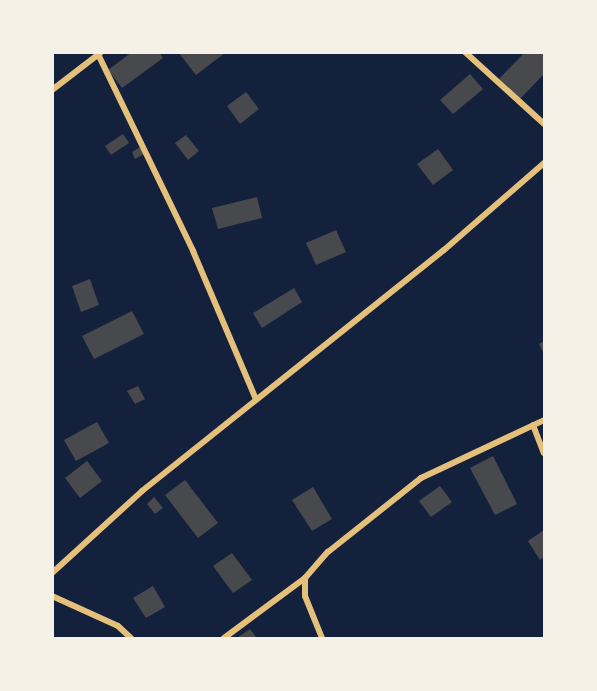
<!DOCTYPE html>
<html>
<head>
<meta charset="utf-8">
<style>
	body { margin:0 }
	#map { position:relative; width:597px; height:691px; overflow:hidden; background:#14213d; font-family:"DM Sans",sans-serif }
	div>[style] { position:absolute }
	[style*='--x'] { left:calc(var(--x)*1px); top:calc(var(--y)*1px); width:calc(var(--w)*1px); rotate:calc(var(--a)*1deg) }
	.building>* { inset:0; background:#48494c }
	.minor>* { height:6px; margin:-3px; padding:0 3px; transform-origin:3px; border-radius:3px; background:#e5c07b }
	span { translate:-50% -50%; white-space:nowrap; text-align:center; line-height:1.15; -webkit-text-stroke:4.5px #f6f1e7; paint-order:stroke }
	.frame { position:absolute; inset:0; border:54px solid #f6f1e7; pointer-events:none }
</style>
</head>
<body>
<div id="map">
	<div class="building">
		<div style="clip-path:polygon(132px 52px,159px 52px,163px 58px,122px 88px,108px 70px)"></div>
		<div style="clip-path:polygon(178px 52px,226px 52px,196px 75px)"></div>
		<div style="clip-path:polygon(525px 52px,544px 52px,544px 74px,519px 100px,499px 79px)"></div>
		<div style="clip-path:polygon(470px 74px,483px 89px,453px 114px,440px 100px)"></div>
		<div style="clip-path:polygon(246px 92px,259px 109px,240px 124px,227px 106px)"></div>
		<div style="clip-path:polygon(123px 134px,129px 143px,111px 155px,105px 146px)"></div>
		<div style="clip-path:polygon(186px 135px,199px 151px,188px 160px,175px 143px)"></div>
		<div style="clip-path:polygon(140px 147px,144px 154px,135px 159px,132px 152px)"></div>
		<div style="clip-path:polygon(438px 149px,453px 170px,433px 185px,417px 164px)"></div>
		<div style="clip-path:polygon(257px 197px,262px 218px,218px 229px,212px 208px)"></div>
		<div style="clip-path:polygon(336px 230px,346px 252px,316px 265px,306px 243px)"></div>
		<div style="clip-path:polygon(90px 279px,99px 305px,81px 312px,72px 286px)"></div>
		<div style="clip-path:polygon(294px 288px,302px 302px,262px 328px,253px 313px)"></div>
		<div style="clip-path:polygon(132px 311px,144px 334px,94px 359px,82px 336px)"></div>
		<div style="clip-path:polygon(544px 341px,544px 354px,539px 344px)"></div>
		<div style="clip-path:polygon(138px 386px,145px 399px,135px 404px,127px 391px)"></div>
		<div style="clip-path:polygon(97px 422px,109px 443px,76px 461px,64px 440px)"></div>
		<div style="clip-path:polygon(493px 456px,517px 504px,495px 515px,470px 468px)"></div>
		<div style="clip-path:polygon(87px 461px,102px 481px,80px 498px,65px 478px)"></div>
		<div style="clip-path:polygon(185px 480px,218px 523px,198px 538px,165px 495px)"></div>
		<div style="clip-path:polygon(440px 486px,452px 502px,431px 517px,419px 501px)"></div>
		<div style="clip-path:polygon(313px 487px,332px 519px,312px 531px,292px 500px)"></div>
		<div style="clip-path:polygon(154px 497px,163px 508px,155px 514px,147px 504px)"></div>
		<div style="clip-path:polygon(544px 530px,544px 557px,540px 560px,528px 541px)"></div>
		<div style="clip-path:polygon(232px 553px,252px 580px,233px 593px,213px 566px)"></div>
		<div style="clip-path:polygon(153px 586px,165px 607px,146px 618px,133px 598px)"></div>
		<div style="clip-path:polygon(250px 629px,257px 638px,237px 638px)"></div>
	</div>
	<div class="minor">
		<div style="--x:97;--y:52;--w:221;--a:64.2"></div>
		<div style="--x:193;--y:251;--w:159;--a:67"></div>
		<div style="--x:465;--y:52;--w:107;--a:42.3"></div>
		<div style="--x:52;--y:90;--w:61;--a:-37.6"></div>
		<div style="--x:533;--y:425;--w:30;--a:69"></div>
		<div style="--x:52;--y:573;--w:122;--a:-42.3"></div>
		<div style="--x:142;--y:491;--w:386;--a:-38.6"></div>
		<div style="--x:444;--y:250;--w:133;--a:-41"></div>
		<div style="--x:52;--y:596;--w:72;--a:24.4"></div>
		<div style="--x:118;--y:626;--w:18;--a:43"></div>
		<div style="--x:224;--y:638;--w:101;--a:-36.5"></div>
		<div style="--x:322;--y:638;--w:45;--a:-112"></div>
		<div style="--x:305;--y:596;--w:18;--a:-90"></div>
		<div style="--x:305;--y:578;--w:35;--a:-49"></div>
		<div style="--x:328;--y:552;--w:119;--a:-38.5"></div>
		<div style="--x:421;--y:478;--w:136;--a:-25.2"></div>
	</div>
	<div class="frame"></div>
</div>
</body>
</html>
